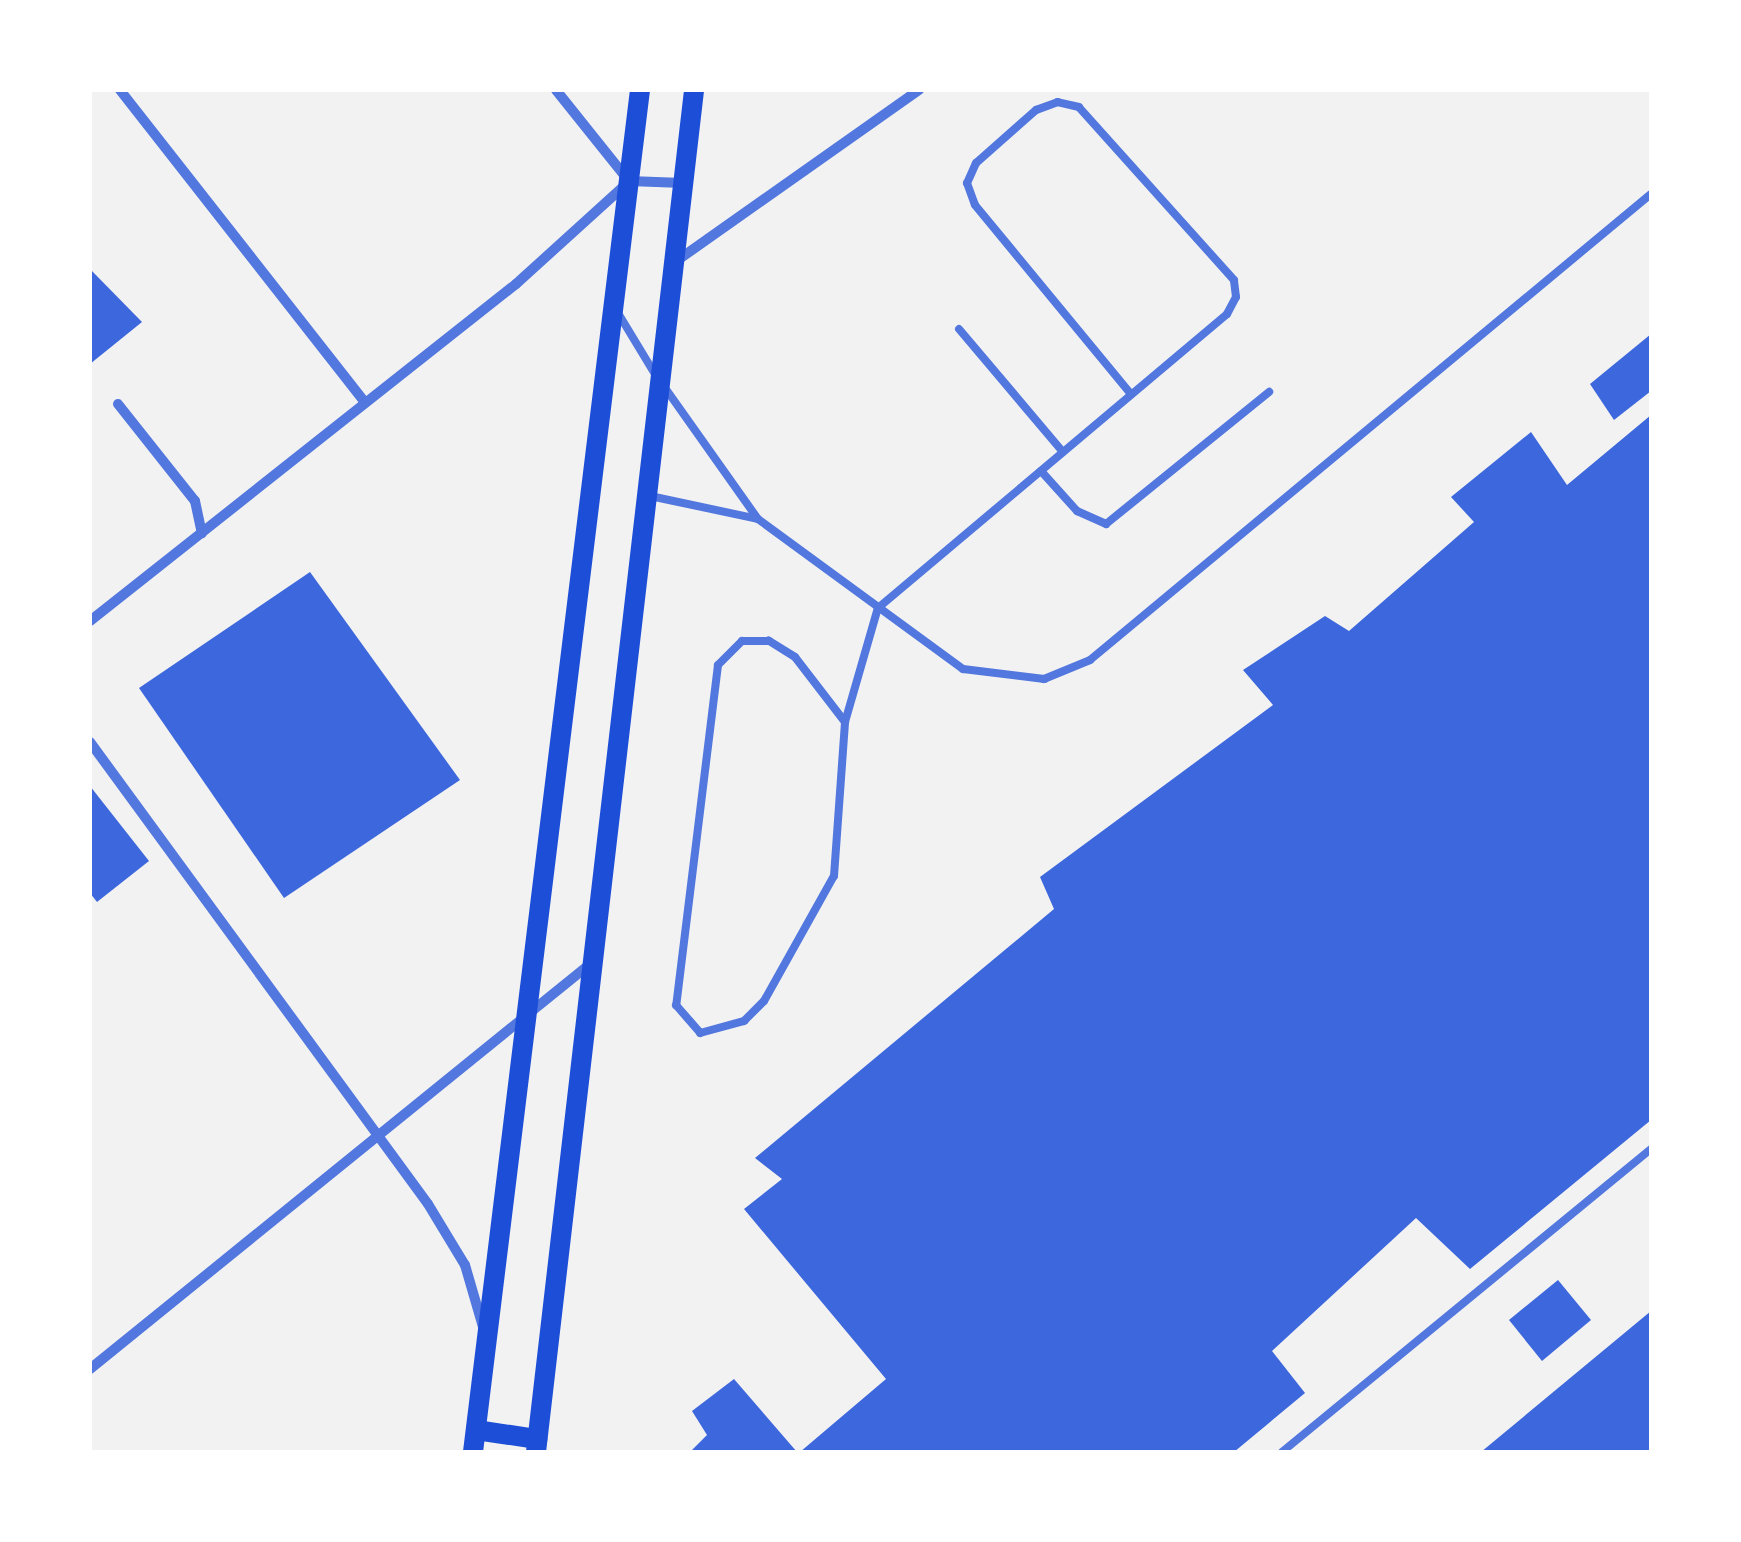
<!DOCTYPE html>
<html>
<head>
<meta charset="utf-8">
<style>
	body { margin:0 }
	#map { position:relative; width:1741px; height:1542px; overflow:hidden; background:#f2f2f2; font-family:"Times New Roman",serif }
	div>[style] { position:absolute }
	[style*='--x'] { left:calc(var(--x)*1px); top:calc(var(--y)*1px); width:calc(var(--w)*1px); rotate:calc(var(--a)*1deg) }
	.building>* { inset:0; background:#3d67dc }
	.service>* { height:8px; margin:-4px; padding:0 4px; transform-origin:4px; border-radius:4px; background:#5277de }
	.minor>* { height:10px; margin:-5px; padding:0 5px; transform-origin:5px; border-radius:5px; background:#5277de }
	.secondary>* { height:20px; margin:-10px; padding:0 10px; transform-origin:10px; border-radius:10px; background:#1d4ed8 }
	span { translate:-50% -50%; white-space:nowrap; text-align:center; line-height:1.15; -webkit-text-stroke:10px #fff; paint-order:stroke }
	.frame { position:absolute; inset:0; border:92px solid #fff; pointer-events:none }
</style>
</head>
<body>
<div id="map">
	<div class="building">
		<div style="clip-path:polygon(90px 269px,142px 322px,90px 364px)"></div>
		<div style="clip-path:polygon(1651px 334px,1651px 391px,1614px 420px,1590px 384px)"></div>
		<div style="clip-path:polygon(1651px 415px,1651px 1120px,1470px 1269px,1416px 1218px,1272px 1351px,1305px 1393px,1234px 1452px,800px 1452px,886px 1379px,744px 1209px,782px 1179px,755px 1158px,1054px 909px,1040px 877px,1273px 705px,1243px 670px,1325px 616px,1349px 631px,1474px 522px,1451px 497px,1531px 432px,1567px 485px)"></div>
		<div style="clip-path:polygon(310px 572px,460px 780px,284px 898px,139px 688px)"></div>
		<div style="clip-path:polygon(90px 786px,149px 861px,97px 902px,90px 893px)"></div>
		<div style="clip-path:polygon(1558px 1280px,1591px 1320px,1542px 1361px,1509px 1320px)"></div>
		<div style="clip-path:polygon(1651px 1311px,1651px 1452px,1481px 1452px)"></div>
		<div style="clip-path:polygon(734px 1379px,797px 1452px,690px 1452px,707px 1435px,692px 1411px)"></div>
	</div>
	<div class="service">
		<div style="--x:618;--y:313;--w:71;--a:58.8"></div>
		<div style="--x:959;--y:329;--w:161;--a:49.8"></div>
		<div style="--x:663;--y:385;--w:164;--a:54.7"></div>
		<div style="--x:758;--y:519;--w:254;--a:36.2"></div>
		<div style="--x:963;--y:669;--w:82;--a:7"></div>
		<div style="--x:1044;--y:679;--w:50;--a:-22.4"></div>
		<div style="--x:1090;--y:660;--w:729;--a:-39.72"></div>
		<div style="--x:1041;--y:471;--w:54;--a:48"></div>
		<div style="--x:1077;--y:511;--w:32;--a:24"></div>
		<div style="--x:1106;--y:524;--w:210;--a:-39"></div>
		<div style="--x:650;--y:496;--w:110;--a:12"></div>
		<div style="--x:845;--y:722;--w:82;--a:-127.6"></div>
		<div style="--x:795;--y:657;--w:31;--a:-148"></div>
		<div style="--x:769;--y:641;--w:27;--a:180"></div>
		<div style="--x:742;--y:641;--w:34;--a:135"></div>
		<div style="--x:718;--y:665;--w:343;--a:97"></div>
		<div style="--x:676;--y:1005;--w:37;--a:49"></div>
		<div style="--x:700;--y:1033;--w:46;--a:-15.3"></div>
		<div style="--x:744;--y:1021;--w:28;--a:-45"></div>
		<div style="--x:764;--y:1001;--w:143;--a:-60.8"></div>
		<div style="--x:834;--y:876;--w:154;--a:-85.9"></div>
		<div style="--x:845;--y:722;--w:119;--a:-73.9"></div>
		<div style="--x:878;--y:608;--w:456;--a:-40.1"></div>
		<div style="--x:1227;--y:314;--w:19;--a:-62"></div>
		<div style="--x:1236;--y:297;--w:17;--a:-97"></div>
		<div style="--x:1234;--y:280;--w:232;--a:-131.9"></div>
		<div style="--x:1079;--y:107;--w:22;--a:-167"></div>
		<div style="--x:1058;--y:102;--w:23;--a:160"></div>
		<div style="--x:1036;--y:110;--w:80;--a:138.5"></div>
		<div style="--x:976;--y:163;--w:22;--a:114"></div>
		<div style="--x:967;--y:183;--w:23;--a:70"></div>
		<div style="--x:975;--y:205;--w:245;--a:50.5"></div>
		<div style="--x:1282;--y:1452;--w:477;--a:-39.4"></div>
	</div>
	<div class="minor">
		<div style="--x:120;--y:90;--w:397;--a:51.9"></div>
		<div style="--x:556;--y:90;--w:117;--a:51.3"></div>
		<div style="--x:629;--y:181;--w:54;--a:2.1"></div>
		<div style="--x:675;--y:262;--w:299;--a:-35.2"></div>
		<div style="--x:118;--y:404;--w:124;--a:51.6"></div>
		<div style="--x:195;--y:501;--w:33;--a:78"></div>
		<div style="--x:90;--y:621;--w:543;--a:-38.35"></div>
		<div style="--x:516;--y:284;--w:147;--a:-42.2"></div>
		<div style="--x:90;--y:742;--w:572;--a:53.81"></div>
		<div style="--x:428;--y:1204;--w:71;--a:58.8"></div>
		<div style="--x:465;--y:1265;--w:65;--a:73.8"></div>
		<div style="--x:90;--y:1369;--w:637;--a:-39.01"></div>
	</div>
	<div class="secondary">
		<div style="--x:476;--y:1430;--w:62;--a:8.4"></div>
		<div style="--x:473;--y:1452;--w:1372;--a:-83.01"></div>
		<div style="--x:536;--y:1452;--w:1371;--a:-83.38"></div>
	</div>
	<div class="frame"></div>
</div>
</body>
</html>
